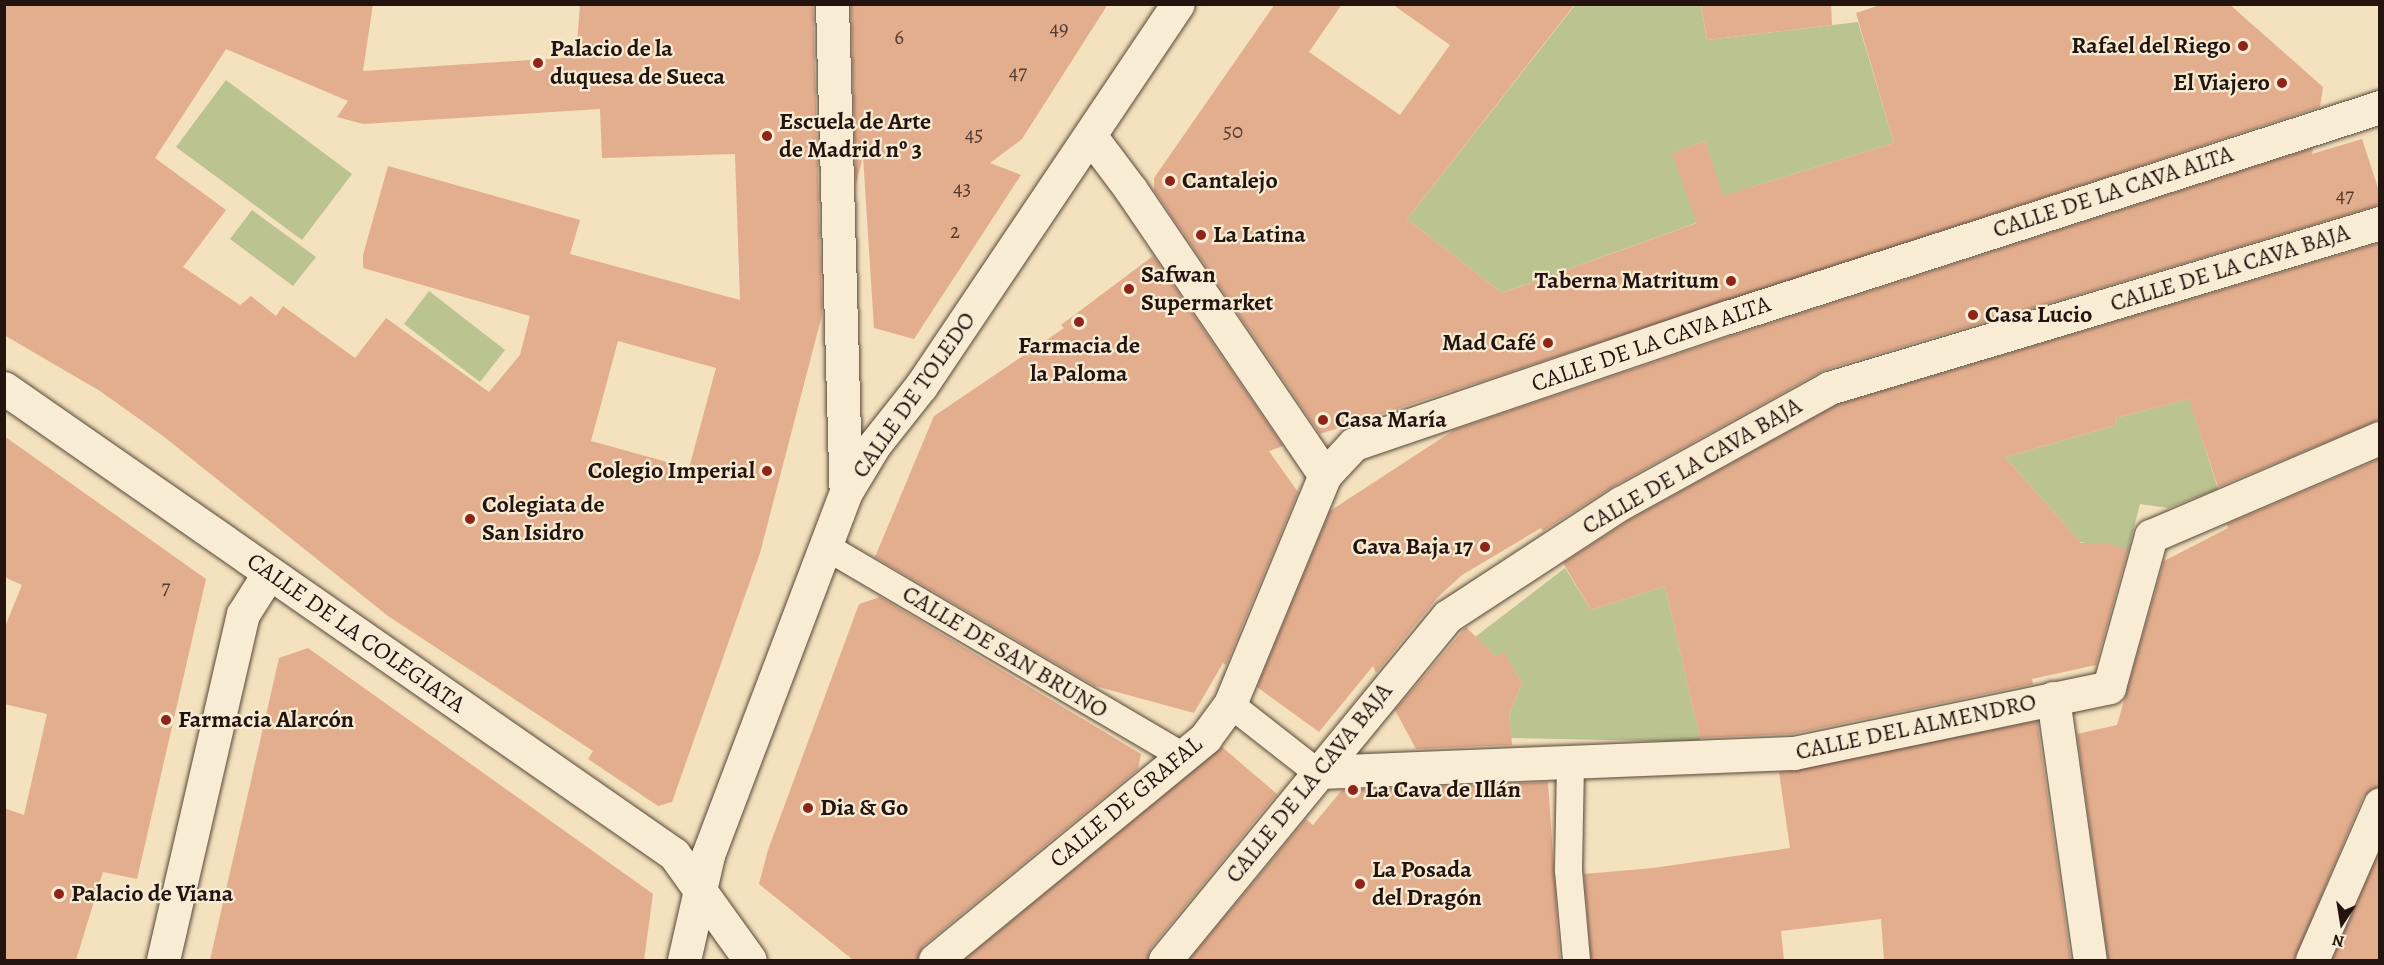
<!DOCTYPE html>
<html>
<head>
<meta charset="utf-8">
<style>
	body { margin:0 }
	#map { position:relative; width:2384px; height:965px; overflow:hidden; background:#f4e1bd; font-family:Alegreya,serif }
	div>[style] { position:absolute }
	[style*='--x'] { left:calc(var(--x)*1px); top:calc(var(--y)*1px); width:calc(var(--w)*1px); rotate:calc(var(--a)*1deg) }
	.green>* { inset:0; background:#bbc391 }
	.building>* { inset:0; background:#e3ae8e }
	.roads { filter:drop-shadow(0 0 2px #58473a) drop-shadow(0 0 2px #58473a) }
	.pedestrian>* { height:27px; margin:-13.5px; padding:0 13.5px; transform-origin:13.5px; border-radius:13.5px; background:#f8ecd4 }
	.minor>* { height:33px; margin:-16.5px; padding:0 16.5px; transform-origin:16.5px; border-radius:16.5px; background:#f8ecd4 }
	.tertiary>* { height:33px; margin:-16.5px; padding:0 16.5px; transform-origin:16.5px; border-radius:16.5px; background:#f8ecd4 }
	.dots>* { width:16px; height:16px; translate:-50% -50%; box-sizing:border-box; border:3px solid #f8ecd4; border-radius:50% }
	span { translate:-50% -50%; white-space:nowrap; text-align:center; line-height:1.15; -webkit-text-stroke:4.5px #f8ecd4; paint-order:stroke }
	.number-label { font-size:21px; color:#543a2f }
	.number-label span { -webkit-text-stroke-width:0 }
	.poi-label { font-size:24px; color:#24140f; font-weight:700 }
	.right { translate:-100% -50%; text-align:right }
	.left { translate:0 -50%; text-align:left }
	.street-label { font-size:24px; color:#24140f }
	.frame { position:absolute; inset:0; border:6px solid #24140f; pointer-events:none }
	.north { position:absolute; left:2312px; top:893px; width:60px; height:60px; -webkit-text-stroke:4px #f8ecd4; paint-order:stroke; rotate:192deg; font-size:16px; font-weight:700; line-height:24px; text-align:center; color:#24140f }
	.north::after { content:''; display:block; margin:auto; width:21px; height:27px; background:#24140f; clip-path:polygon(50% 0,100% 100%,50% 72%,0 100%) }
</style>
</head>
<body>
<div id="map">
	<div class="green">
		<div style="clip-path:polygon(evenodd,1575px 5px,1701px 5px,1707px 40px,1858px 22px,1894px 143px,1752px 187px,1699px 222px,1502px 293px,1407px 219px,1575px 5px,1705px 141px,1713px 166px,1673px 153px,1705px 141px)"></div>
		<div style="clip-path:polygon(226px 80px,352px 174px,302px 240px,176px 147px)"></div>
		<div style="clip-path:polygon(252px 210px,316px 257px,293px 286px,230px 239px)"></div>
		<div style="clip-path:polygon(429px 291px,505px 350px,480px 382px,404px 324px)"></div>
		<div style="clip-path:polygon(2204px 395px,2194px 413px,2218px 489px,2168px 508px,2140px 504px,2128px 551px,2080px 542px,2005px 457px,2116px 425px,2115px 418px)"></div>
		<div style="clip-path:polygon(1565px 568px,1591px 610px,1665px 586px,1701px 742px,1511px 738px,1509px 713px,1522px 684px,1504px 653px,1496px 657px,1475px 637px)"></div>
	</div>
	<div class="building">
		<div style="clip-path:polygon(evenodd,4px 4px,373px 4px,363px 71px,576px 57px,580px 4px,813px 4px,822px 315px,760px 553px,672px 802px,658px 806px,588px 759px,593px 751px,388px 616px,163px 436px,100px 391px,4px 335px,4px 4px,226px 49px,348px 101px,337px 117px,363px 124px,600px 109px,602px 158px,735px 154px,740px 300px,570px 254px,580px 220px,388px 166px,363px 255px,363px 268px,530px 316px,520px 355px,489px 392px,386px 318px,355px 358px,283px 306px,276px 316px,251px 296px,240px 305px,183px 267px,226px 210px,155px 158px,226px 49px,4px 4px,618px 341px,716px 368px,689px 468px,591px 441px,618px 341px)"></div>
		<div style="clip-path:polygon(851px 4px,1108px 4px,1022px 139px,990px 163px,1021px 175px,914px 339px,874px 328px,863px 156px,856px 184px)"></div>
		<div style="clip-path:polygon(1275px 4px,1342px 4px,1309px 52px,1400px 115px,1450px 45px,1392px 4px,1575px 4px,1407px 219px,1502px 293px,1697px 223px,1672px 153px,1705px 141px,1723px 196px,1894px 143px,1856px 13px,1883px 4px,2229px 4px,2323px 87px,2320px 107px,1320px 434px,1154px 190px,1154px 178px)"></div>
		<div style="clip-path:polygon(1701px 4px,1831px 4px,1832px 25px,1707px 40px)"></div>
		<div style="clip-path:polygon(2362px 139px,2379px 191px,2379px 205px,1824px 370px,1612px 487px,1543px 531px,1541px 528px,1462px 575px,1437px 598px,1376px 673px,1373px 666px,1319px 732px,1257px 687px,1330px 511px,1454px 430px,1734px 335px,2313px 148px,2312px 154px)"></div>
		<div style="clip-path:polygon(2379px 243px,2379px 420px,2218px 487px,2189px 399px,2115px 418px,2116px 425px,2005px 457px,2081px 543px,2106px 543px,2128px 550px,2096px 665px,2032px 679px,2033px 684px,1792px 734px,1700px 738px,1665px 586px,1591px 610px,1563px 563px,1631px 519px,1836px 405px)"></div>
		<div style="clip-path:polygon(1153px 256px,1283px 446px,1269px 451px,1298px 492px,1226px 665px,1223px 663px,1194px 713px,1095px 686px,875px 557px,934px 416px,1064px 328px,1061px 325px)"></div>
		<div style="clip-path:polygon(4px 436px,206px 579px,137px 879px,103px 872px,76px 960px,4px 960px,4px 808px,24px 815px,47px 714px,4px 704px,4px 629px,22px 585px,4px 577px)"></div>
		<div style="clip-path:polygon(2379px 459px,2379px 786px,2363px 797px,2294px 960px,2108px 959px,2077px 734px,2117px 725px,2164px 561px,2228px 528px,2227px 524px)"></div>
		<div style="clip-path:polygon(880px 597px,1141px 754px,1138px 769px,923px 946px,917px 960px,853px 960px,759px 884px,768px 850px,859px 604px)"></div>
		<div style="clip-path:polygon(1466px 627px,1496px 657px,1504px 652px,1522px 684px,1509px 713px,1512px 745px,1416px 749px,1395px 710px)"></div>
		<div style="clip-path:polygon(308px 648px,653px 894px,644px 960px,210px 960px,279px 658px)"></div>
		<div style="clip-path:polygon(2037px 721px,2071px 960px,1884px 960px,1881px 919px,1781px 931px,1784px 960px,1591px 960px,1584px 874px,1653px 868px,1790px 848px,1779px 772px)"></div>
		<div style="clip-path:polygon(1222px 747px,1277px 794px,1151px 948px,1147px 960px,964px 960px)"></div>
		<div style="clip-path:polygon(1548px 782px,1560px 960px,1189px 960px,1306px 819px,1313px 825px,1342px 790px)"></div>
		<div style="clip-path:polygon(2379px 852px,2379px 960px,2332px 960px)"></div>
	</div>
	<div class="roads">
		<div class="pedestrian">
			<div style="--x:825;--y:546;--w:416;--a:30.4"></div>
			<div style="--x:1230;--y:704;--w:110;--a:38"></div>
			<div style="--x:1570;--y:764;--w:106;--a:91.1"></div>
			<div style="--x:1568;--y:870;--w:90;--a:84.9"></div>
		</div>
		<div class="minor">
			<div style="--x:832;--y:4;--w:488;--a:88.4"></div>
			<div style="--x:1092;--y:138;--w:65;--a:53.1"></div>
			<div style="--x:1131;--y:190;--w:345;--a:55.8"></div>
			<div style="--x:2053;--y:698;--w:265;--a:82"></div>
			<div style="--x:1317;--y:772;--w:477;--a:-2.3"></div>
			<div style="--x:1794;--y:753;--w:322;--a:-11.8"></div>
			<div style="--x:2109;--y:687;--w:157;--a:-74.5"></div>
			<div style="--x:2151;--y:536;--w:249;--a:-23.2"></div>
			<div style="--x:163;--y:960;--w:355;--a:-77"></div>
			<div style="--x:243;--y:614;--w:49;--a:-57.6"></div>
			<div style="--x:935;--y:960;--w:350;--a:-39.4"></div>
			<div style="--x:1205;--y:738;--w:42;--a:-53.7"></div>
			<div style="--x:1230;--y:704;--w:248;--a:-67.5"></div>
			<div style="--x:1325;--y:475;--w:42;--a:-46.9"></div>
			<div style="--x:1354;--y:444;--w:395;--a:-18.8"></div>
			<div style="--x:1728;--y:317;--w:685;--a:-17.85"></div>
			<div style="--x:1165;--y:960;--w:445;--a:-50.6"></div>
			<div style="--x:1448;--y:616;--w:207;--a:-33.2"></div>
			<div style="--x:1621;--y:503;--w:238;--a:-28.9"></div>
			<div style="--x:1829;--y:388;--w:575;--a:-16.67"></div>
			<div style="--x:2312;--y:960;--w:170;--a:-66.4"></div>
		</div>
		<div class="tertiary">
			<div style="--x:4;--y:388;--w:816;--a:34.82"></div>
			<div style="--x:674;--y:854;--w:130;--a:54.4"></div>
			<div style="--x:684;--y:960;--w:108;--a:-77.1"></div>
			<div style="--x:708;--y:855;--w:388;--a:-69.2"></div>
			<div style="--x:846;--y:492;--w:56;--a:-58.9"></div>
			<div style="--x:875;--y:444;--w:74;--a:-51.6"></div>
			<div style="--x:921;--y:386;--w:460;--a:-56.1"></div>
		</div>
	</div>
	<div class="dots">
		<div style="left:2243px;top:46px;background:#8f2418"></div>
		<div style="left:538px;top:63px;background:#8f2418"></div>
		<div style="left:2282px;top:83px;background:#8f2418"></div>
		<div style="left:767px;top:136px;background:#8f2418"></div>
		<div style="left:1170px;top:181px;background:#8f2418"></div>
		<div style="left:1201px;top:235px;background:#8f2418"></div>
		<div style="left:1731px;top:281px;background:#8f2418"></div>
		<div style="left:1129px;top:289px;background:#8f2418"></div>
		<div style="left:1973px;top:315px;background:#8f2418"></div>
		<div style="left:1079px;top:322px;background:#8f2418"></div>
		<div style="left:1548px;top:343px;background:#8f2418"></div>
		<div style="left:1323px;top:420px;background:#8f2418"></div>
		<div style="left:767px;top:471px;background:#8f2418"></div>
		<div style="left:470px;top:519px;background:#8f2418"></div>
		<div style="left:1485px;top:547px;background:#8f2418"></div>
		<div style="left:166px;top:720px;background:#8f2418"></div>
		<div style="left:1353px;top:790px;background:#8f2418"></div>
		<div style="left:808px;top:808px;background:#8f2418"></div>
		<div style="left:1360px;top:884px;background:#8f2418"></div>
		<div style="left:59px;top:894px;background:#8f2418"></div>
	</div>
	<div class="number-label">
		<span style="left:1059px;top:28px">49</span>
		<span style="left:899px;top:37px">6</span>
		<span style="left:1018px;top:72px">47</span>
		<span style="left:1233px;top:131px">50</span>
		<span style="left:974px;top:134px">45</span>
		<span style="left:962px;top:188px">43</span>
		<span style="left:2345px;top:195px">47</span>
		<span style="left:955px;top:231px">2</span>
		<span style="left:166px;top:587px">7</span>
	</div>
	<div class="poi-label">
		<span class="right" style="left:2231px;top:46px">Rafael del Riego</span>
		<span class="left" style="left:550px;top:63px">Palacio de la<br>duquesa de Sueca</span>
		<span class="right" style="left:2270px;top:83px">El Viajero</span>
		<span class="left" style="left:779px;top:136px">Escuela de Arte<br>de Madrid nº 3</span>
		<span class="left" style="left:1182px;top:181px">Cantalejo</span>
		<span class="left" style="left:1213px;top:235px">La Latina</span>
		<span class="left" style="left:1141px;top:289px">Safwan<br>Supermarket</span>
		<span class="right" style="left:1719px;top:281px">Taberna Matritum</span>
		<span class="left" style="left:1985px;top:315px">Casa Lucio</span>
		<span class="right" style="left:1536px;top:343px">Mad Café</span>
		<span style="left:1079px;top:360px">Farmacia de<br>la Paloma</span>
		<span class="left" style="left:1335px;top:420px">Casa María</span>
		<span class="right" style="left:755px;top:471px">Colegio Imperial</span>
		<span class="left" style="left:482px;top:519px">Colegiata de<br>San Isidro</span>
		<span class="right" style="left:1473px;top:547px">Cava Baja 17</span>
		<span class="left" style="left:178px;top:720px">Farmacia Alarcón</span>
		<span class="left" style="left:1365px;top:790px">La Cava de Illán</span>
		<span class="left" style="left:820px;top:808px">Dia &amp; Go</span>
		<span class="left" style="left:1372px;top:884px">La Posada<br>del Dragón</span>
		<span class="left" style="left:71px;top:894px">Palacio de Viana</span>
	</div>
	<div class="street-label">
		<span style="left:2113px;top:192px;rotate:-18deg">CALLE DE LA CAVA ALTA</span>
		<span style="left:2230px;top:268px;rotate:-17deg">CALLE DE LA CAVA BAJA</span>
		<span style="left:1651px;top:344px;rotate:-19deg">CALLE DE LA CAVA ALTA</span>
		<span style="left:914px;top:395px;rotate:-55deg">CALLE DE TOLEDO</span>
		<span style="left:1692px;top:466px;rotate:-30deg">CALLE DE LA CAVA BAJA</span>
		<span style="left:356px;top:633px;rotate:35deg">CALLE DE LA COLEGIATA</span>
		<span style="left:1005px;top:652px;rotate:31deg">CALLE DE SAN BRUNO</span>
		<span style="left:1916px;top:727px;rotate:-12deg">CALLE DEL ALMENDRO</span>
		<span style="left:1309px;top:783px;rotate:-51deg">CALLE DE LA CAVA BAJA</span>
		<span style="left:1126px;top:802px;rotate:-40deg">CALLE DE GRAFAL</span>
	</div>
	<div class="frame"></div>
	<div class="north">N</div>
</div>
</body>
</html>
